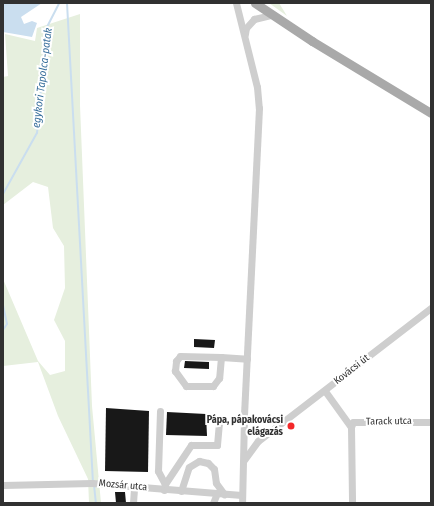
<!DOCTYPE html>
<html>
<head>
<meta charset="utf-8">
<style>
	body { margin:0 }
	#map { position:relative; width:434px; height:506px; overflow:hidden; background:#fff; font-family:"Fira Sans Condensed",sans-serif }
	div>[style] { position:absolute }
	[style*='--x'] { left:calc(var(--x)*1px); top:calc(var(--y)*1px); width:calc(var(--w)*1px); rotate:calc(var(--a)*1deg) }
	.green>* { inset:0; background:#e6efde }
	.water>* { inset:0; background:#cadeef }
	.stream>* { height:2px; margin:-1px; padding:0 1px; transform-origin:1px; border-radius:1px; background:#cadeef }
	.building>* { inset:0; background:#181818 }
	.minor>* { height:7px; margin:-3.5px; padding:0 3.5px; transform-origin:3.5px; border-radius:3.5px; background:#cecece }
	.major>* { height:9px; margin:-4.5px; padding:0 4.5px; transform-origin:4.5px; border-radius:4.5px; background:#a9a9a9 }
	.dots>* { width:11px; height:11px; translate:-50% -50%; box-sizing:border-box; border:2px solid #fff; border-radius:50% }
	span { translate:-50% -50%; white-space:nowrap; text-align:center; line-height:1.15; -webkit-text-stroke:4px #fff; paint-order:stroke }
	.street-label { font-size:10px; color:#313131 }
	.poi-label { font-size:10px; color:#313131; font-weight:700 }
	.right { translate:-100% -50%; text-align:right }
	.water-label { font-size:11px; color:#376e9b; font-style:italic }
	.frame { position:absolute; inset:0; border:4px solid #313131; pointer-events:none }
</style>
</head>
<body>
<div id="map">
	<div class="green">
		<div style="clip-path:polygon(269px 3px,279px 3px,287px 16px)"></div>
		<div style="clip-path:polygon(80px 14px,80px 105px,92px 406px,101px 503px,89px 503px,88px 479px,58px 416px,38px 362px,3px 366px,3px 279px,38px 361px,50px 375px,65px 371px,65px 341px,54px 320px,65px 288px,64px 246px,53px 228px,48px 187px,33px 182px,3px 205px,3px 210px,3px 77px,8px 76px,5px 34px,35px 41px,37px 28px)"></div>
	</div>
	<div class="water">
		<div style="clip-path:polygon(3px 3px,42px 3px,21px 17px,24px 24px,32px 21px,37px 23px,32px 37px,3px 32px)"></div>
	</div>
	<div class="stream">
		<div style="--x:67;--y:3;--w:479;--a:86.9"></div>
		<div style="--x:3;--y:194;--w:70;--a:-60.9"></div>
		<div style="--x:37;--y:133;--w:106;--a:-84.6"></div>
		<div style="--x:47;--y:27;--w:27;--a:-63"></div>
		<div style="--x:3;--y:305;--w:19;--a:78"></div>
		<div style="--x:7;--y:324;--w:7;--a:124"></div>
		<div style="--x:94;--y:485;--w:18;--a:84"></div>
	</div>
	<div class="building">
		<div style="clip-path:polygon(194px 339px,215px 340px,214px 348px,194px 347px)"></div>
		<div style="clip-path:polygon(185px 361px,209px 362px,209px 369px,184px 368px)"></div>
		<div style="clip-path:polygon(106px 408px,149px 411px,148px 472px,105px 471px)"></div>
		<div style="clip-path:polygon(167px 412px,206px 414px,207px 436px,166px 435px)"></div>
		<div style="clip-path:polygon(115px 492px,125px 492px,126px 503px,116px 503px)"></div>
	</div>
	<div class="minor">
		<div style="--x:236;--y:3;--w:87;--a:76"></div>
		<div style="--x:257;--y:87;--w:21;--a:85"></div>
		<div style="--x:259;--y:108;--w:310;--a:92.8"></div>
		<div style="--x:244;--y:418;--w:85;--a:91.3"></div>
		<div style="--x:245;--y:34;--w:6;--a:-81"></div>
		<div style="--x:246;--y:28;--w:12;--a:-48"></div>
		<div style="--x:254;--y:19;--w:18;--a:-13"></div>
		<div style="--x:221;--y:357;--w:21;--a:95"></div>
		<div style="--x:219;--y:378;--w:10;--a:127"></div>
		<div style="--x:213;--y:386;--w:27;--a:180"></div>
		<div style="--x:186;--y:386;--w:19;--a:-126"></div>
		<div style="--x:175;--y:371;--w:10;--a:-84"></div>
		<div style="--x:176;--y:361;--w:6;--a:-51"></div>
		<div style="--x:180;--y:356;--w:41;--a:1.4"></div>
		<div style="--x:221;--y:357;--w:26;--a:4"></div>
		<div style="--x:325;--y:391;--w:44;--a:54.2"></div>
		<div style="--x:351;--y:427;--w:76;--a:89.2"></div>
		<div style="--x:160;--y:411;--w:60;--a:91.9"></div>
		<div style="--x:158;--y:471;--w:15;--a:62"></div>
		<div style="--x:351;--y:427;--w:5;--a:-68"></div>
		<div style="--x:353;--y:422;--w:78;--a:0"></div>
		<div style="--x:244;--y:431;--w:27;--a:0"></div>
		<div style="--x:244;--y:460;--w:24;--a:-54"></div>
		<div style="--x:258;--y:441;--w:218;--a:-37.6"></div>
		<div style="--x:3;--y:485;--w:89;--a:-1.3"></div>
		<div style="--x:92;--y:483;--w:150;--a:4.6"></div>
		<div style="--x:164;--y:490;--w:6;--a:-81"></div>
		<div style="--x:165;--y:484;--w:47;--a:-56.3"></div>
		<div style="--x:191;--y:445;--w:26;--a:0"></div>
		<div style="--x:217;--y:445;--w:22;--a:-85"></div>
		<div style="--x:219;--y:423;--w:11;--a:-146"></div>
		<div style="--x:181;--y:491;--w:25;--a:-72"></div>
		<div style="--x:189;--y:467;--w:12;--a:-31"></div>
		<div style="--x:199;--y:461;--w:9;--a:13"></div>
		<div style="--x:208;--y:463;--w:8;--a:45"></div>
		<div style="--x:214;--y:469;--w:14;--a:82"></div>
		<div style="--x:216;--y:483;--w:14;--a:54"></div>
		<div style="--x:133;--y:503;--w:16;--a:-86"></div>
		<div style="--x:213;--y:503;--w:11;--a:-68"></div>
	</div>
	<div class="major">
		<div style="--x:255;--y:3;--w:69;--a:33.7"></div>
		<div style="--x:312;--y:41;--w:139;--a:31.2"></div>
	</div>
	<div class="dots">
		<div style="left:291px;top:426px;background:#f32829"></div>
	</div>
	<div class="street-label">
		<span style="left:352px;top:370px;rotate:-38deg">Kovácsi út</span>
		<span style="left:389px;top:422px;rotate:-1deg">Tarack utca</span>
		<span style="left:123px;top:486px;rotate:5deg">Mozsár utca</span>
	</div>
	<div class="poi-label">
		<span class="right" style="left:283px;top:426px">Pápa, pápakovácsi<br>elágazás</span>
	</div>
	<div class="water-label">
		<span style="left:43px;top:78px;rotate:-83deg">egykori Tapolca-patak</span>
	</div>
	<div class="frame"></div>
</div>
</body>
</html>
